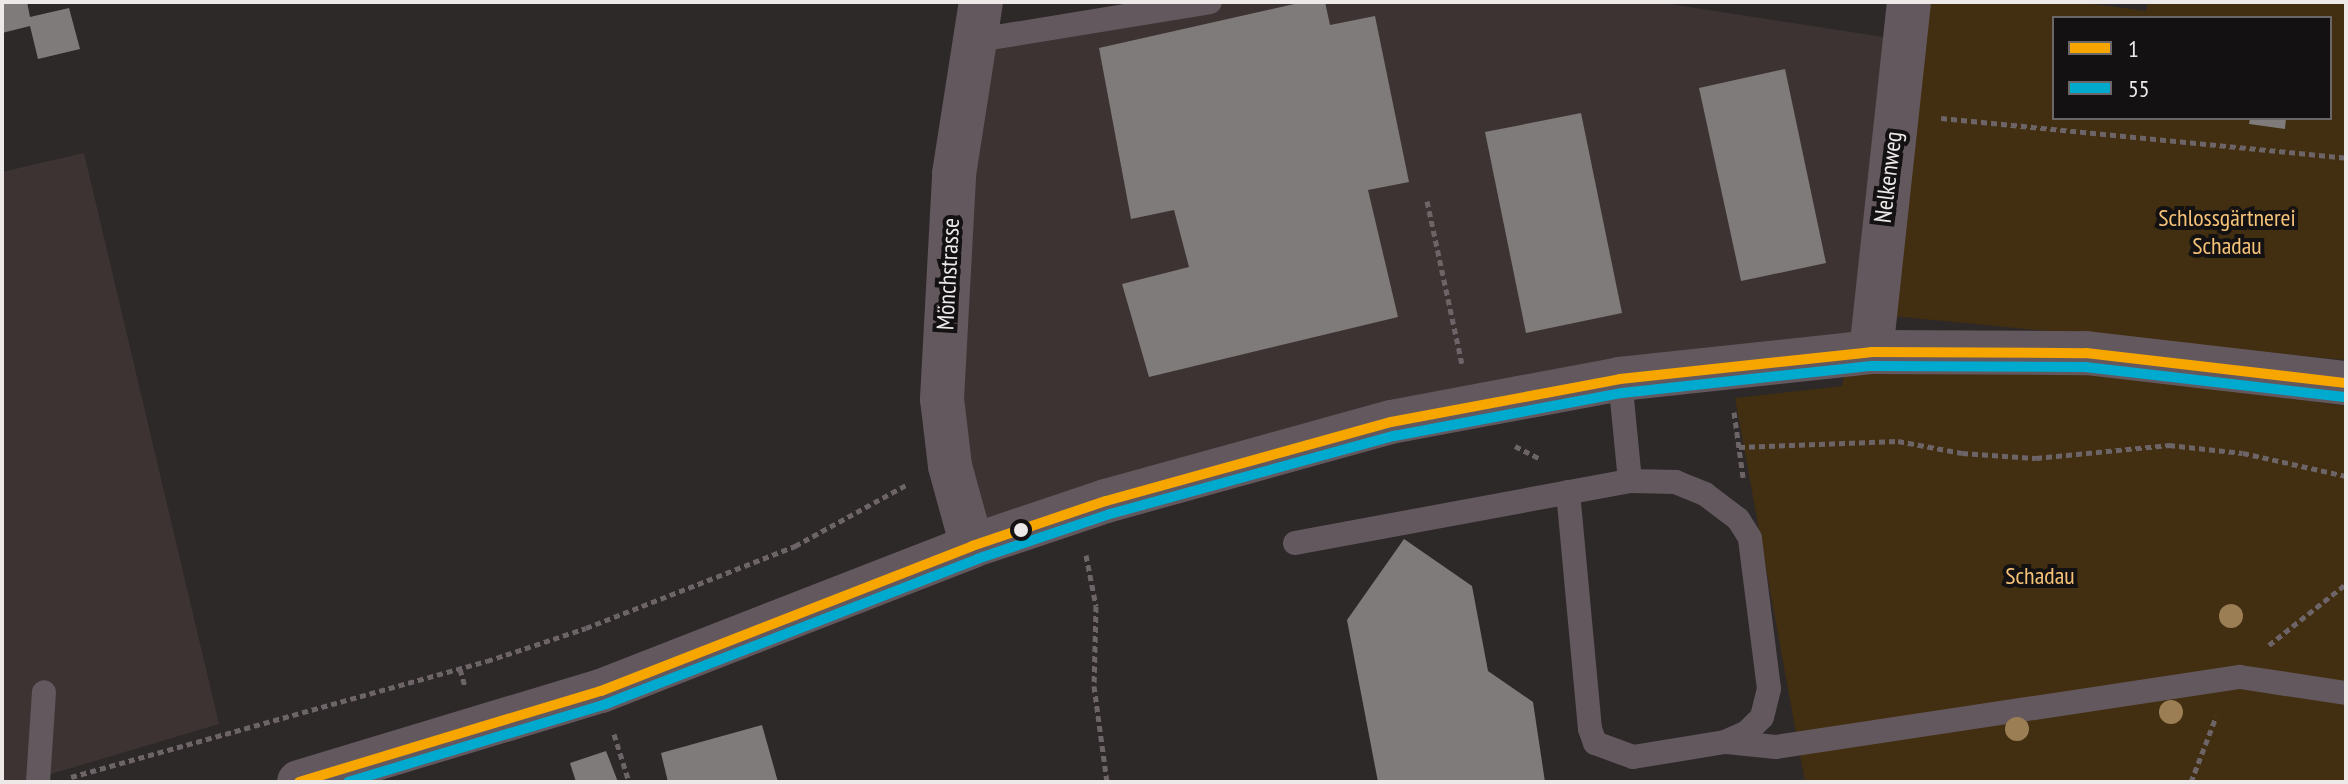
<!DOCTYPE html>
<html>
<head>
<meta charset="utf-8">
<style>
	body { margin:0 }
	#map { position:relative; width:2348px; height:784px; overflow:hidden; background:#2d2929; font-family:"PT Sans Narrow",sans-serif }
	div>[style] { position:absolute }
	[style*='--x'] { left:calc(var(--x)*1px); top:calc(var(--y)*1px); width:calc(var(--w)*1px); rotate:calc(var(--a)*1deg) }
	.built>* { inset:0; background:#3e3333 }
	.green>* { inset:0; background:#422e10 }
	.building>* { inset:0; background:#7e7b7a }
	.path>* { height:5px; margin-top:-2.5px; transform-origin:0; background:repeating-linear-gradient(90deg,#6d6468 0 6px,transparent 0 10px) }
	.service>* { height:24px; margin:-12px; padding:0 12px; transform-origin:12px; border-radius:12px; background:#64585f }
	.minor>* { height:44px; margin:-22px; padding:0 22px; transform-origin:22px; border-radius:22px; background:#64585f }
	.tertiary>* { height:44px; margin:-22px; padding:0 22px; transform-origin:22px; border-radius:22px; background:#64585f }
	.bus-1>* { height:10px; margin:-5px; padding:0 5px; transform-origin:5px; border-radius:5px; background:#f7a600 }
	.bus-2>* { height:10px; margin:-5px; padding:0 5px; transform-origin:5px; border-radius:5px; background:#00a9ce }
	.trees>* { width:24px; height:24px; margin:-12px; border-radius:50%; background:#9c7e55 }
	.dots>* { width:22px; height:22px; translate:-50% -50%; box-sizing:border-box; border:4px solid #141112; border-radius:50% }
	span { translate:-50% -50%; white-space:nowrap; text-align:center; line-height:1.15; -webkit-text-stroke:8px #141112; paint-order:stroke }
	.street-label { font-size:24px; color:#ede9e9 }
	.park-label { font-size:24px; color:#f6c379 }
	.frame { position:absolute; inset:0; border:4px solid #ede9e9; pointer-events:none }
	.legend { position:absolute; left:2052px; top:16px; width:280px; height:104px; box-sizing:border-box; background:#141112; border:2px solid #6b6768; margin:0; padding:10px 14px; list-style:none; font-size:24px; color:#ede9e9 }
	.legend li { display:flex; align-items:center; gap:16px; height:40px }
	.legend b { width:40px; border:2px solid #6b6768 }
</style>
</head>
<body>
<div id="map">
	<div class="built">
		<div style="clip-path:polygon(1210px 2px,1656px 2px,1903px 40px,1872px 314px,1829px 355px,1106px 501px,963px 522px,950px 466px,972px 41px)"></div>
		<div style="clip-path:polygon(84px 153px,219px 724px,24px 782px,2px 782px,2px 172px)"></div>
	</div>
	<div class="green">
		<div style="clip-path:polygon(evenodd,1909px 2px,2078px 2px,2146px 11px,2148px 2px,2346px 2px,2346px 360px,1872px 314px,1909px 2px,2054px 18px,2330px 18px,2330px 118px,2054px 118px,2054px 18px)"></div>
		<div style="clip-path:polygon(1878px 372px,2117px 375px,2346px 406px,2346px 782px,1805px 782px,1735px 398px,1842px 386px,1844px 375px)"></div>
	</div>
	<div class="building">
		<div style="clip-path:polygon(2px 2px,27px 2px,30px 17px,69px 8px,80px 49px,38px 59px,30px 26px,2px 33px)"></div>
		<div style="clip-path:polygon(1303px 2px,1325px 2px,1330px 25px,1375px 16px,1409px 182px,1368px 190px,1398px 317px,1149px 377px,1122px 284px,1189px 267px,1174px 210px,1131px 219px,1099px 48px)"></div>
		<div style="clip-path:polygon(1785px 69px,1826px 263px,1741px 281px,1699px 88px)"></div>
		<div style="clip-path:polygon(1581px 113px,1622px 313px,1526px 333px,1485px 132px)"></div>
		<div style="clip-path:polygon(2250px 118px,2286px 118px,2285px 129px,2249px 124px)"></div>
		<div style="clip-path:polygon(1404px 539px,1472px 586px,1488px 671px,1533px 702px,1545px 782px,1378px 782px,1347px 620px)"></div>
		<div style="clip-path:polygon(762px 725px,778px 782px,668px 782px,661px 753px)"></div>
		<div style="clip-path:polygon(606px 751px,618px 782px,576px 782px,570px 763px)"></div>
	</div>
	<div class="path">
		<div style="--x:1941;--y:118;--w:407;--a:5.6"></div>
		<div style="--x:1427;--y:201;--w:167;--a:77.9"></div>
		<div style="--x:1734;--y:412;--w:66;--a:82.1"></div>
		<div style="--x:1515;--y:446;--w:30;--a:27"></div>
		<div style="--x:1739;--y:447;--w:159;--a:-2.2"></div>
		<div style="--x:1898;--y:441;--w:65;--a:10.6"></div>
		<div style="--x:1962;--y:453;--w:74;--a:3.9"></div>
		<div style="--x:2036;--y:458;--w:134;--a:-5.6"></div>
		<div style="--x:2169;--y:445;--w:74;--a:6.2"></div>
		<div style="--x:2243;--y:453;--w:106;--a:12.6"></div>
		<div style="--x:1086;--y:555;--w:52;--a:78.9"></div>
		<div style="--x:1096;--y:606;--w:80;--a:91.4"></div>
		<div style="--x:1094;--y:686;--w:97;--a:82.3"></div>
		<div style="--x:2269;--y:645;--w:98;--a:-38.4"></div>
		<div style="--x:460;--y:669;--w:19;--a:74"></div>
		<div style="--x:614;--y:734;--w:50;--a:72.6"></div>
		<div style="--x:71;--y:777;--w:432;--a:-15.6"></div>
		<div style="--x:487;--y:661;--w:104;--a:-18.4"></div>
		<div style="--x:586;--y:628;--w:225;--a:-21.4"></div>
		<div style="--x:795;--y:546;--w:129;--a:-28.8"></div>
		<div style="--x:2191;--y:782;--w:70;--a:-69"></div>
	</div>
	<div class="service">
		<div style="--x:972;--y:41;--w:241;--a:-9.3"></div>
		<div style="--x:1568;--y:492;--w:238;--a:84.7"></div>
		<div style="--x:1590;--y:729;--w:15;--a:70"></div>
		<div style="--x:1595;--y:743;--w:40;--a:20.2"></div>
		<div style="--x:1633;--y:757;--w:93;--a:-9.3"></div>
		<div style="--x:1725;--y:742;--w:24;--a:-24"></div>
		<div style="--x:1747;--y:732;--w:21;--a:-45"></div>
		<div style="--x:1762;--y:717;--w:29;--a:-76"></div>
		<div style="--x:1769;--y:689;--w:152;--a:-97.2"></div>
		<div style="--x:1750;--y:538;--w:22;--a:-122"></div>
		<div style="--x:1738;--y:519;--w:41;--a:-142.9"></div>
		<div style="--x:1705;--y:494;--w:31;--a:-158"></div>
		<div style="--x:1676;--y:482;--w:46;--a:-178.8"></div>
		<div style="--x:1295;--y:543;--w:341;--a:-10.5"></div>
		<div style="--x:1630;--y:481;--w:102;--a:-95.6"></div>
		<div style="--x:1727;--y:742;--w:49;--a:5.8"></div>
		<div style="--x:1776;--y:747;--w:469;--a:-8.6"></div>
		<div style="--x:2240;--y:677;--w:107;--a:8.6"></div>
		<div style="--x:38;--y:782;--w:90;--a:-86.2"></div>
	</div>
	<div class="minor">
		<div style="--x:1871;--y:352;--w:352;--a:-83.8"></div>
		<div style="--x:972;--y:546;--w:83;--a:-105.4"></div>
		<div style="--x:950;--y:466;--w:67;--a:-96.8"></div>
		<div style="--x:942;--y:399;--w:225;--a:-86.9"></div>
		<div style="--x:954;--y:174;--w:174;--a:-81.1"></div>
	</div>
	<div class="tertiary">
		<div style="--x:299;--y:782;--w:315;--a:-16.8"></div>
		<div style="--x:601;--y:691;--w:398;--a:-21.3"></div>
		<div style="--x:972;--y:546;--w:141;--a:-18.6"></div>
		<div style="--x:1106;--y:501;--w:296;--a:-15.5"></div>
		<div style="--x:1391;--y:422;--w:233;--a:-10.6"></div>
		<div style="--x:1620;--y:379;--w:252;--a:-6.1"></div>
		<div style="--x:1871;--y:352;--w:215;--a:0.3"></div>
		<div style="--x:2086;--y:353;--w:262;--a:6.6"></div>
	</div>
	<div class="bus-1">
		<div style="--x:299;--y:782;--w:315;--a:-16.8"></div>
		<div style="--x:601;--y:691;--w:398;--a:-21.3"></div>
		<div style="--x:972;--y:546;--w:141;--a:-18.6"></div>
		<div style="--x:1106;--y:501;--w:296;--a:-15.5"></div>
		<div style="--x:1391;--y:422;--w:233;--a:-10.6"></div>
		<div style="--x:1620;--y:379;--w:252;--a:-6.1"></div>
		<div style="--x:1871;--y:352;--w:215;--a:0.3"></div>
		<div style="--x:2086;--y:353;--w:262;--a:6.6"></div>
	</div>
	<div class="bus-2">
		<div style="--x:348;--y:782;--w:270;--a:-16.8"></div>
		<div style="--x:606;--y:704;--w:398;--a:-21.3"></div>
		<div style="--x:977;--y:559;--w:140;--a:-18.7"></div>
		<div style="--x:1110;--y:514;--w:295;--a:-15.4"></div>
		<div style="--x:1394;--y:436;--w:232;--a:-10.7"></div>
		<div style="--x:1622;--y:393;--w:251;--a:-6.2"></div>
		<div style="--x:1872;--y:366;--w:213;--a:0.3"></div>
		<div style="--x:2085;--y:367;--w:261;--a:6.6"></div>
	</div>
	<div class="trees">
		<div style="left:2231px;top:616px"></div>
		<div style="left:2171px;top:712px"></div>
		<div style="left:2017px;top:729px"></div>
	</div>
	<div class="dots">
		<div style="left:1021px;top:530px;background:#ede9e9"></div>
	</div>
	<div class="street-label">
		<span style="left:1888px;top:177px;rotate:-83deg">Nelkenweg</span>
		<span style="left:948px;top:274px;rotate:-87deg">Mönchstrasse</span>
	</div>
	<div class="park-label">
		<span style="left:2227px;top:232px">Schlossgärtnerei<br>Schadau</span>
		<span style="left:2040px;top:576px">Schadau</span>
	</div>
	<div class="frame"></div>
	<ul class="legend">
	<li><b style="height:10px;background:#f7a600"></b>1</li>
	<li><b style="height:10px;background:#00a9ce"></b>55</li>
	</ul>
</div>
</body>
</html>
